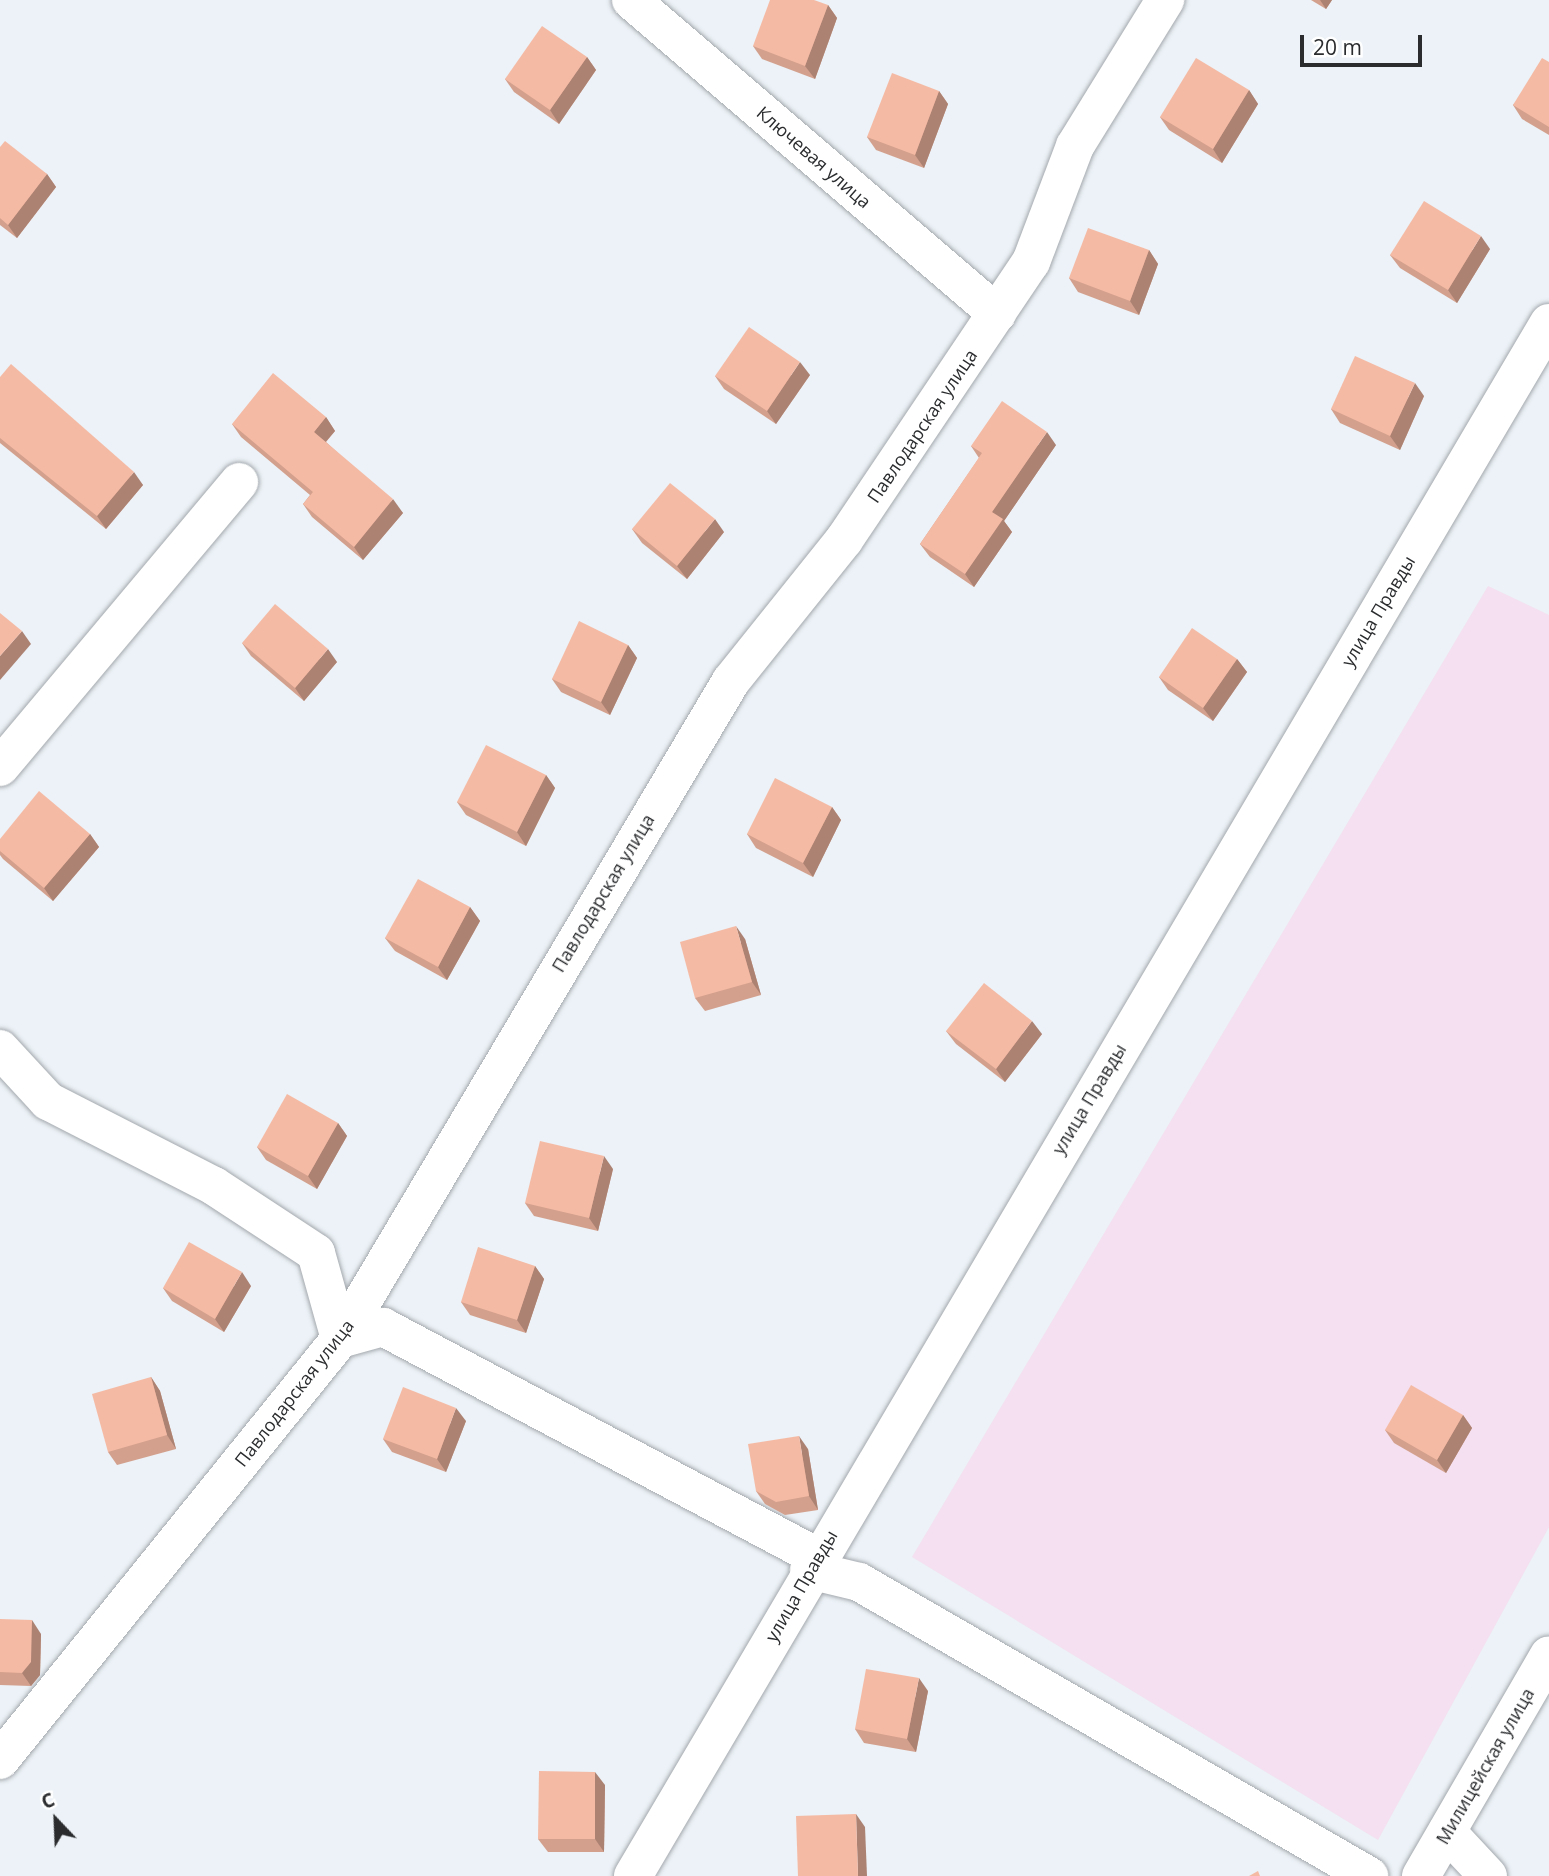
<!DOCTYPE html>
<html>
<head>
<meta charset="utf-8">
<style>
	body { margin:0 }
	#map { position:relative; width:1549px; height:1876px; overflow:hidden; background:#ecf2f7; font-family:"Open Sans",sans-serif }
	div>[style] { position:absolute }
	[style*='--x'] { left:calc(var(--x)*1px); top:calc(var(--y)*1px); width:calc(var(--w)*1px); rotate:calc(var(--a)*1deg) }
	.industrial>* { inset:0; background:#f4e0f0 }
	.roads { filter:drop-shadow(0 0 2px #a3a8ad) drop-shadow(0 0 2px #a3a8ad) }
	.minor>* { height:38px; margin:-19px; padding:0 19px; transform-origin:19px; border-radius:19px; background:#fff }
	.wall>* { inset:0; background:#d3a08d }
	.shaded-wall>* { inset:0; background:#ac8273 }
	.building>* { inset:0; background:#f5baa4 }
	span { translate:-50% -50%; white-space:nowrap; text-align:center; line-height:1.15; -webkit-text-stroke:6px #fff; paint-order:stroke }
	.street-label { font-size:18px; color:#2a2c2e }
	.north { position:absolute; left:21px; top:1785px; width:70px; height:70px; -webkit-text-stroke:5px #fff; paint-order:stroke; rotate:337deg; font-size:19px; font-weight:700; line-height:28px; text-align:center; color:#2a2c2e }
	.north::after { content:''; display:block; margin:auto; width:24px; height:32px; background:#2a2c2e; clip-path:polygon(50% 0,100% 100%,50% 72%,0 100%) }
	.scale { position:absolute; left:1300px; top:35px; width:122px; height:32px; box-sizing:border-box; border:4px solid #2a2c2e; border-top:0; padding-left:9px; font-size:21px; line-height:24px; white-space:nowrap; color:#2a2c2e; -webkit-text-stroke:5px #fff; paint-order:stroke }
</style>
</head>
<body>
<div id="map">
	<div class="industrial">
		<div style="clip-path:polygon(1488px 586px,1549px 615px,1549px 1527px,1378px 1840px,912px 1557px)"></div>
	</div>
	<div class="roads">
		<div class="minor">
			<div style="--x:631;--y:0;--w:482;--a:40.6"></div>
			<div style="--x:0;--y:767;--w:372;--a:-50"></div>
			<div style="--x:0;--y:1049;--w:71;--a:47.3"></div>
			<div style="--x:48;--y:1101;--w:186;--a:27.1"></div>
			<div style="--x:214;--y:1186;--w:122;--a:33.3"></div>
			<div style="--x:316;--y:1253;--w:89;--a:74.4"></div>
			<div style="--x:340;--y:1339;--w:45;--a:-15.6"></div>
			<div style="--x:383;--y:1327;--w:492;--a:27.9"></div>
			<div style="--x:809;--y:1570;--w:51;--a:13.5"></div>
			<div style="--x:859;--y:1582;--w:589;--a:29.96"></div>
			<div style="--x:0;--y:1760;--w:541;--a:-51.08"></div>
			<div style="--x:340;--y:1339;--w:765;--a:-59.28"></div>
			<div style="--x:731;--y:681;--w:181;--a:-51.3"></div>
			<div style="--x:844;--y:540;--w:335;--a:-56.1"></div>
			<div style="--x:1031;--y:262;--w:124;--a:-69.2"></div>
			<div style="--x:1075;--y:146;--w:172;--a:-58.3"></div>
			<div style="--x:1447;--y:1832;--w:60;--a:47"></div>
			<div style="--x:633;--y:1876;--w:1803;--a:-59.47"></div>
			<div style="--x:1421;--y:1876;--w:255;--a:-59.9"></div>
		</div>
	</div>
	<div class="wall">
		<div style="clip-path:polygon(1311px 0,1332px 0,1326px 9px)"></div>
		<div style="clip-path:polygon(828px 5px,837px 18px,815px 79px,762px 59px,753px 46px)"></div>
		<div style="clip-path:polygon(587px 57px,596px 70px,559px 124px,514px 92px,505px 79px)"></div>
		<div style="clip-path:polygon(1549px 62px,1549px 135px,1522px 119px,1513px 105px)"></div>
		<div style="clip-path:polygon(1249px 90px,1258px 104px,1222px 163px,1169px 130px,1160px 117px)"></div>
		<div style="clip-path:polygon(939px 91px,948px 104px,924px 168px,876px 150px,867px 137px)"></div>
		<div style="clip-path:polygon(0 147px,47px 174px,56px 187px,17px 238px,0 225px)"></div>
		<div style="clip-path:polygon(1490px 249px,1457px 303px,1400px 268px,1390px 255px)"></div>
		<div style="clip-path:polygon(1149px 250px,1158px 264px,1139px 315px,1078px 292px,1069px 278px)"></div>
		<div style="clip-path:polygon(810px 375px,776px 424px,724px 389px,715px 376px)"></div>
		<div style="clip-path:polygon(0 377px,143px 485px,106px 529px,0 443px)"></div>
		<div style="clip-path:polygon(1424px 396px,1400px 450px,1340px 423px,1331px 409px)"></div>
		<div style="clip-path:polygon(326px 417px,335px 431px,326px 442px,403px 513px,363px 560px,312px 517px,303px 504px,310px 495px,241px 437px,232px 424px)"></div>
		<div style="clip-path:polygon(1056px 445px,1004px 521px,1012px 532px,974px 587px,930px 557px,920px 544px,979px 458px,971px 446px)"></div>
		<div style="clip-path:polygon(632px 529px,724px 532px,687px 579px,642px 543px)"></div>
		<div style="clip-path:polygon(242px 643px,337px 662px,304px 701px,251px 656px)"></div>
		<div style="clip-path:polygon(628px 645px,637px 658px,610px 715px,561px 692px,552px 679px)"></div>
		<div style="clip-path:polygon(1237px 659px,1247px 672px,1213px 721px,1168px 690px,1159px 677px)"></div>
		<div style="clip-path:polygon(546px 775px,555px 788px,526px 846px,466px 815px,457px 802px)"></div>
		<div style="clip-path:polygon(832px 807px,841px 820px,813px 877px,756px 848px,747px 834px)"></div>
		<div style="clip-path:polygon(90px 834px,99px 847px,53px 901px,3px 859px,0 855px,0 839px)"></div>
		<div style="clip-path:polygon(470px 907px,480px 921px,447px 980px,395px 951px,385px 938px)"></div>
		<div style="clip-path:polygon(745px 939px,761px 995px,705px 1011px,695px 998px)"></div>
		<div style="clip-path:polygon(946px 1031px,1042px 1034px,1005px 1082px,956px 1044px)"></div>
		<div style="clip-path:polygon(338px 1123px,347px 1136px,317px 1189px,266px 1160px,257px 1147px)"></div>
		<div style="clip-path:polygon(613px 1169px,598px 1231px,534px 1216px,525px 1203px)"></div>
		<div style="clip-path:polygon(535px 1266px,544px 1279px,526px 1333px,470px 1315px,461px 1302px)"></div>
		<div style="clip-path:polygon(251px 1286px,224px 1332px,172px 1301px,163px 1288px)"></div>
		<div style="clip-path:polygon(151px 1377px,160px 1391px,176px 1449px,117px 1465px,108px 1452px)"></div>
		<div style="clip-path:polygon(1463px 1415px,1472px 1428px,1446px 1473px,1394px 1443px,1385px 1430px)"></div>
		<div style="clip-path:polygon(466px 1421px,446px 1472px,392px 1452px,383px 1439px)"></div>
		<div style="clip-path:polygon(808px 1449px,818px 1510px,785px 1515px,765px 1504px,756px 1491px)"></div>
		<div style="clip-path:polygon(0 1619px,41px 1634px,40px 1675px,31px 1686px,0 1685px)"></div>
		<div style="clip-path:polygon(928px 1691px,916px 1752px,864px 1743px,855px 1729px)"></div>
		<div style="clip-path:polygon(605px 1785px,604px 1852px,548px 1852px,538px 1839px)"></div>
	</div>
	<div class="shaded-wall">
		<div style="clip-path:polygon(1320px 0,1332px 0,1326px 9px)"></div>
		<div style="clip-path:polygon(828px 5px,837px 18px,815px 79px,805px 66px)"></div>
		<div style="clip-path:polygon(587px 57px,596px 70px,559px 124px,550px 110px)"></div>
		<div style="clip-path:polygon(1249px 90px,1258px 104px,1222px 163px,1213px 149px)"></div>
		<div style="clip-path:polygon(939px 91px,948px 104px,924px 168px,915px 155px)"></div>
		<div style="clip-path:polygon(47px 174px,56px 187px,17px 238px,8px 225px)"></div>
		<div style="clip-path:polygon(1481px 236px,1490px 249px,1457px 303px,1448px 290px)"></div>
		<div style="clip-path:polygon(1149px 250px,1158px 264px,1139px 315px,1130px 301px)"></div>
		<div style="clip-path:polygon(800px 362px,810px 375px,776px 424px,767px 411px)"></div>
		<div style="clip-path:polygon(1415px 383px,1424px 396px,1400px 450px,1390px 436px)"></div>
		<div style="clip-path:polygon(326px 417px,335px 431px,323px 445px,314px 432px)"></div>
		<div style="clip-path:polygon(1047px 432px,1056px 445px,1004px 521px,1012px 532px,974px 587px,965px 574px,992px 512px)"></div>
		<div style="clip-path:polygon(134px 472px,143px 485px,106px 529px,97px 516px)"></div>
		<div style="clip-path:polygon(393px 499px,403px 513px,363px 560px,354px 547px)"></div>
		<div style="clip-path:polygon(715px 519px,724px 532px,687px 579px,677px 566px)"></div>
		<div style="clip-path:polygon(22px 631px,31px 644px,0 680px,0 656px)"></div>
		<div style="clip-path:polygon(628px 645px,637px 658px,610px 715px,601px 702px)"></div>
		<div style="clip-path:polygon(328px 649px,337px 662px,304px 701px,295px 688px)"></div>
		<div style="clip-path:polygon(1237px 659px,1247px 672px,1213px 721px,1203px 708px)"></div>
		<div style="clip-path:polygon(546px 775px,555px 788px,526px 846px,517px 832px)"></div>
		<div style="clip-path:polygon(832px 807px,841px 820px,813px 877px,803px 863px)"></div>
		<div style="clip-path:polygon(90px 834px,99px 847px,53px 901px,44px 888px)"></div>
		<div style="clip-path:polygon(470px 907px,480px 921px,447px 980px,438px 967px)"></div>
		<div style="clip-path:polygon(736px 926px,745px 939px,761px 995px,752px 982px)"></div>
		<div style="clip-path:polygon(1032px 1021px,1042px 1034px,1005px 1082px,996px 1069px)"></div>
		<div style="clip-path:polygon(338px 1123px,347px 1136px,317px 1189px,308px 1176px)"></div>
		<div style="clip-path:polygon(604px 1156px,613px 1169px,598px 1231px,589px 1218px)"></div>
		<div style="clip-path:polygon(535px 1266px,544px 1279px,526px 1333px,517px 1320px)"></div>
		<div style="clip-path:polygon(242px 1272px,251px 1286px,224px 1332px,215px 1319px)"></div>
		<div style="clip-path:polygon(151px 1377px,160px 1391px,176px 1449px,167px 1435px)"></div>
		<div style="clip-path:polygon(456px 1408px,466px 1421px,446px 1472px,437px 1459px)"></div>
		<div style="clip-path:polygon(1463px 1415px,1472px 1428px,1446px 1473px,1437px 1460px)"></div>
		<div style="clip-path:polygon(799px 1436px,808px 1449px,818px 1510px,809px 1496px)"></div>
		<div style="clip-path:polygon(32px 1620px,41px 1634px,40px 1675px,31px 1686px,22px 1673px)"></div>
		<div style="clip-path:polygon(919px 1678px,928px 1691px,916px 1752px,907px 1739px)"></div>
		<div style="clip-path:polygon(595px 1772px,605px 1785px,604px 1852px,595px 1839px)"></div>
		<div style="clip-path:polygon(856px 1814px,865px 1827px,867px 1876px,858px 1876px)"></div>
	</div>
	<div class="building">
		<div style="clip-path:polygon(770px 0,814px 0,828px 5px,805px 66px,753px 46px)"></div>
		<div style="clip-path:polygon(542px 26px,587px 57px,550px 110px,505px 79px)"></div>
		<div style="clip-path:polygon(1196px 58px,1249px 90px,1213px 149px,1160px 117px)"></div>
		<div style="clip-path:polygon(1542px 58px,1549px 62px,1549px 127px,1513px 105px)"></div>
		<div style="clip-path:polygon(892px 73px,939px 91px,915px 155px,867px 137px)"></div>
		<div style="clip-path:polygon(5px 141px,47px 174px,8px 225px,0 218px,0 147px)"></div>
		<div style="clip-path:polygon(1424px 201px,1481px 236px,1448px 290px,1390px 255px)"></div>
		<div style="clip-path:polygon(1088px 228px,1149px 250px,1130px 301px,1069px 278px)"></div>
		<div style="clip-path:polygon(749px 327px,800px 362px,767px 411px,715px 376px)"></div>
		<div style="clip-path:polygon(1355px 356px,1415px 383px,1390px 436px,1331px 409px)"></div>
		<div style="clip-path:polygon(11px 364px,134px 472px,97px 516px,0 438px,0 377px)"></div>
		<div style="clip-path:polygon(273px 373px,326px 417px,314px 432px,393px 499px,354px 547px,303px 504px,313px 492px,232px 424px)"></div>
		<div style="clip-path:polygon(1002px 401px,1047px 432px,992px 512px,1003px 519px,965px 574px,920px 544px,982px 453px,971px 446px)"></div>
		<div style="clip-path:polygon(670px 483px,715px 519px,677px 566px,632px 529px)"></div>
		<div style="clip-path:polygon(275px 604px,328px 649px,295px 688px,242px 643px)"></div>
		<div style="clip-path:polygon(0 613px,22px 631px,0 656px)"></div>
		<div style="clip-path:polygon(579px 621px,628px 645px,601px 702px,552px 679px)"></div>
		<div style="clip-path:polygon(1192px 628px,1237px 659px,1203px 708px,1159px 677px)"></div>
		<div style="clip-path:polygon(486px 745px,546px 775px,517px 832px,457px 802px)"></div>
		<div style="clip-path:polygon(775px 778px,832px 807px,803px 863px,747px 834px)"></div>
		<div style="clip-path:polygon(39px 791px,90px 834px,44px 888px,0 851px,0 839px)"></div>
		<div style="clip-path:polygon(418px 879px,470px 907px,438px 967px,385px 938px)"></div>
		<div style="clip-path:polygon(736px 926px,752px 982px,695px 998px,680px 942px)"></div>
		<div style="clip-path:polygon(984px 983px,1032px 1021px,996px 1069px,946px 1031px)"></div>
		<div style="clip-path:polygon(287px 1094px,338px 1123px,308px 1176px,257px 1147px)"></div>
		<div style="clip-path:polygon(540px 1141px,604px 1156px,589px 1218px,525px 1203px)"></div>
		<div style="clip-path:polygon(189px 1242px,242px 1272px,215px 1319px,163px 1288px)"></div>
		<div style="clip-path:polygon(478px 1247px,535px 1266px,517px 1320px,461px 1302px)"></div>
		<div style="clip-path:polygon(151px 1377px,167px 1435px,108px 1452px,92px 1394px)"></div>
		<div style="clip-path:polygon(1411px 1385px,1463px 1415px,1437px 1460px,1385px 1430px)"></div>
		<div style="clip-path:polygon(403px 1387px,456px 1408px,437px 1459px,383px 1439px)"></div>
		<div style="clip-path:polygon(799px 1436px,809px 1496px,776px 1502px,756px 1491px,748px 1444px)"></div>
		<div style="clip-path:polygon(0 1619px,32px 1620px,31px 1662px,22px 1673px,0 1672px)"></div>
		<div style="clip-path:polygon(866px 1669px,919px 1678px,907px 1739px,855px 1729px)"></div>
		<div style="clip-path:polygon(539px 1771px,595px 1772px,595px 1839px,538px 1839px)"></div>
		<div style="clip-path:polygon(856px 1814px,858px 1876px,798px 1876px,796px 1816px)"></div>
		<div style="clip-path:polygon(1258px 1871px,1260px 1876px,1249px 1876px)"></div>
	</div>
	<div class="street-label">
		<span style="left:814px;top:157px;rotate:41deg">Ключевая улица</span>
		<span style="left:922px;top:426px;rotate:-56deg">Павлодарская улица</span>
		<span style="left:1378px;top:611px;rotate:-59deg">улица Правды</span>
		<span style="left:603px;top:893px;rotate:-59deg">Павлодарская улица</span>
		<span style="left:1089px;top:1099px;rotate:-59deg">улица Правды</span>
		<span style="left:294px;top:1393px;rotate:-52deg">Павлодарская улица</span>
		<span style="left:801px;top:1586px;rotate:-60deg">улица Правды</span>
		<span style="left:1485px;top:1766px;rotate:-60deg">Милицейская улица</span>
	</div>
	<div class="north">С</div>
	<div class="scale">20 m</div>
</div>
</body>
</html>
